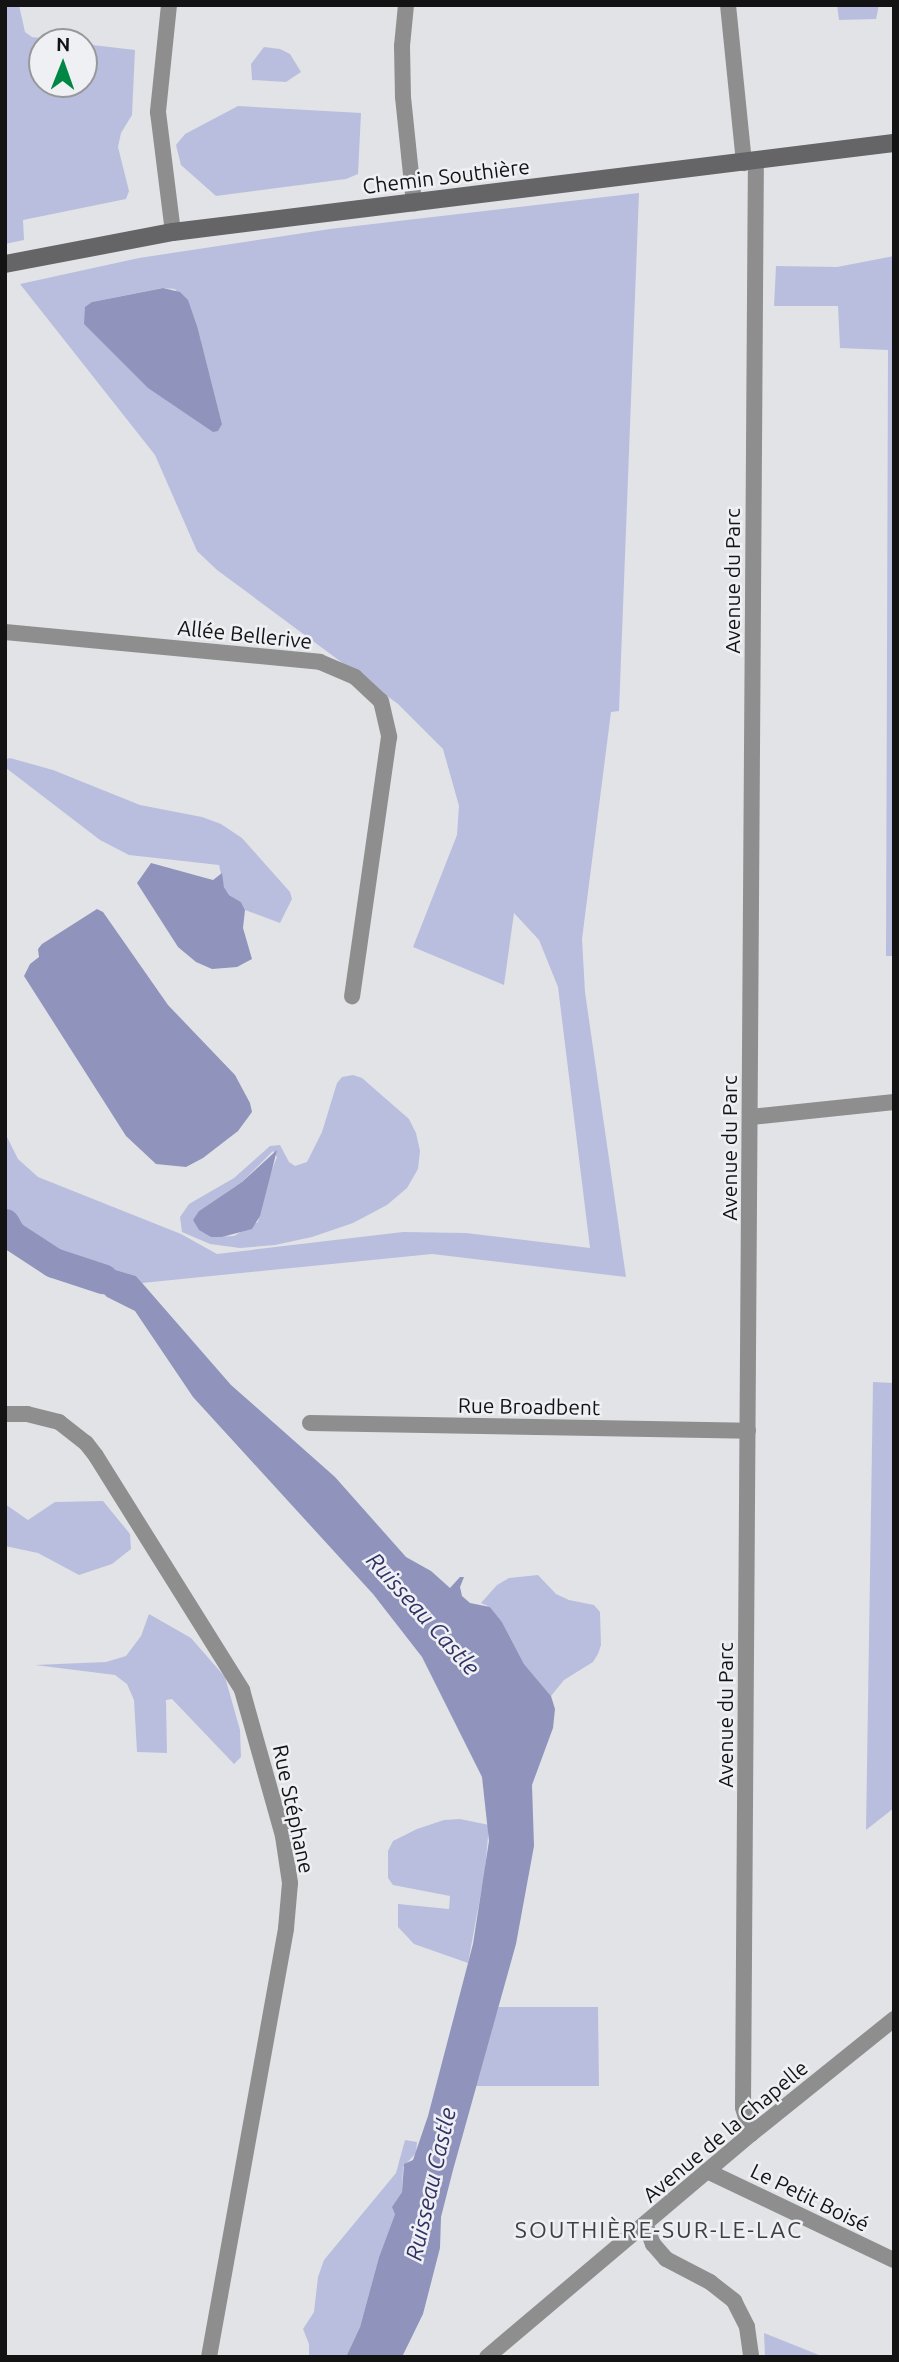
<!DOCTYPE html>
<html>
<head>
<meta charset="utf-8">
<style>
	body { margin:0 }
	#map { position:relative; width:899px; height:2362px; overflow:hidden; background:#e2e3e6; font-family:Ubuntu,sans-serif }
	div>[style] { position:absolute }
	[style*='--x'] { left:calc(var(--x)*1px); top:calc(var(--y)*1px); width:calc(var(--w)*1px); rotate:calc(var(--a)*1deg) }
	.green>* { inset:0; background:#babede }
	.water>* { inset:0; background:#9094bc }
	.river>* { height:30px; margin:-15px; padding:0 15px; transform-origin:15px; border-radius:15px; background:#9094bc }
	.street>* { height:16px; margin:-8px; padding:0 8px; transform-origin:8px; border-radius:8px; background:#8e8e8f }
	.secondary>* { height:18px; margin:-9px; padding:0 9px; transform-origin:9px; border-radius:9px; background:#656568 }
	span { translate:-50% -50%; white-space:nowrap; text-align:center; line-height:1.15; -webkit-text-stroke:5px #eff0f4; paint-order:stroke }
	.street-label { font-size:21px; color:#131314 }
	.water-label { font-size:23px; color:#323165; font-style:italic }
	.neighbourhood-label { font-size:23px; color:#3f3f42; letter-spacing:2px }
	.frame { position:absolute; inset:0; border:7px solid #131314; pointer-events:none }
	.north { position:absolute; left:28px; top:28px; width:70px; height:70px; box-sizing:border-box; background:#eff0f4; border:2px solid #97989a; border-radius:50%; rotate:1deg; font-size:19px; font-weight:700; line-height:28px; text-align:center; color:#131314 }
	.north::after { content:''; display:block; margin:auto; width:24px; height:32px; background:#008743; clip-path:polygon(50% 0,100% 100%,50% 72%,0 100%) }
</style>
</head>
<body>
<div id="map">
	<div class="green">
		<div style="clip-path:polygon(5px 5px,19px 5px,25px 32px,32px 37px,71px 42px,42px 42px,42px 84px,84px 84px,84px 44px,135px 50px,132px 115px,121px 133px,118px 147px,129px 191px,126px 199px,23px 220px,24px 240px,5px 244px)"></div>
		<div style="clip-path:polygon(837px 5px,879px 5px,876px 19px,839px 20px)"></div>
		<div style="clip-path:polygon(264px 47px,280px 49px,290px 54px,301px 72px,286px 82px,252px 80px,251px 64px)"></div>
		<div style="clip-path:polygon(238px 106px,361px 113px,358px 174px,346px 179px,216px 196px,181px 165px,176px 145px,185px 134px)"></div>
		<div style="clip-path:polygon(evenodd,639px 193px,619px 711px,611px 712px,582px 939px,585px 992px,626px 1277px,432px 1254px,142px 1283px,136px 1276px,78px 1259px,67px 1268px,54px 1263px,11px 1235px,5px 1224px,5px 1133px,18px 1159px,38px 1177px,181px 1234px,217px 1254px,403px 1232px,466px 1233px,590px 1248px,558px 987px,539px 940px,514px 913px,504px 985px,413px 947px,457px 835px,459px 806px,443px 749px,398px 704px,217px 570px,197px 551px,155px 455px,20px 284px,139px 258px,330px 229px,639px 193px,162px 288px,175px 289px,198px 329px,222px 424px,92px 302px,162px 288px)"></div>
		<div style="clip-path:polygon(894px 256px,894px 956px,886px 956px,888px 350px,840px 348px,838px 306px,774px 306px,776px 266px,837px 267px)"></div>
		<div style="clip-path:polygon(10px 758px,53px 770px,140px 805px,202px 817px,221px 824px,242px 838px,290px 892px,292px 899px,280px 923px,245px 910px,241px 902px,229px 895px,224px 887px,219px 865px,129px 855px,100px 840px,6px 768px,5px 760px)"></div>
		<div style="clip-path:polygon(evenodd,353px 1075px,362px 1078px,409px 1119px,416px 1133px,420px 1151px,418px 1169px,407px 1188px,387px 1205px,353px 1223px,312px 1237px,275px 1245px,240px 1248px,210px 1244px,182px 1232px,180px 1217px,189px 1204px,234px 1178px,270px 1146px,280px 1145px,289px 1162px,295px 1166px,307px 1162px,322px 1132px,337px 1083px,342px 1077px,353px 1075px,273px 1151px,277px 1157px,266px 1184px,258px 1222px,234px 1236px,211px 1237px,199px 1211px,242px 1182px,273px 1151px)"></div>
		<div style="clip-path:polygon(873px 1382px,894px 1383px,894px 1808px,866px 1830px)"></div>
		<div style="clip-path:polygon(103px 1501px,130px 1534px,131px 1549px,112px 1564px,79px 1575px,38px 1553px,5px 1546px,5px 1504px,28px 1520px,55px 1502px)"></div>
		<div style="clip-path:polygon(538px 1575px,556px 1594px,569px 1600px,594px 1605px,600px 1612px,601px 1645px,598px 1654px,593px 1662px,564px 1680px,551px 1696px,524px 1664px,502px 1622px,490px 1607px,481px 1603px,497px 1585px,509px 1578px)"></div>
		<div style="clip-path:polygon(149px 1614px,191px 1638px,225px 1677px,240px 1730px,241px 1757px,234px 1764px,172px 1699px,166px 1700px,167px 1753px,137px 1752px,134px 1700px,127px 1684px,115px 1675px,35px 1665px,106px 1662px,126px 1656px,141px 1636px)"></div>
		<div style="clip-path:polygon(460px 1819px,489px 1825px,485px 1871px,468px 1963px,414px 1944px,398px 1927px,398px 1904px,449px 1909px,450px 1896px,393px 1885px,388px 1878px,388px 1851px,393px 1841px,417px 1829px,444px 1820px)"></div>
		<div style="clip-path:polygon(498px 2007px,598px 2007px,599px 2086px,476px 2086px)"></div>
		<div style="clip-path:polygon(405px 2140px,417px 2142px,416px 2153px,403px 2167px,402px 2192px,395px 2203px,395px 2214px,379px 2257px,360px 2327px,346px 2357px,309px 2357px,309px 2344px,303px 2329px,314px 2312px,318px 2277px,324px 2260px,396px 2173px)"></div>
		<div style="clip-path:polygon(764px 2333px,824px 2357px,765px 2357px)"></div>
	</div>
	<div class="water">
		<div style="clip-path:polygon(163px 288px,180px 292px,188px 300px,198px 329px,222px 424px,218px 431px,213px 432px,148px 388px,84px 324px,85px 307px,92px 302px)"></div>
		<div style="clip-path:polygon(151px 863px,213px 880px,222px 873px,224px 887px,229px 895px,241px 902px,245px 910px,243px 928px,252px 959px,237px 967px,212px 969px,196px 962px,178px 947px,137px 883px)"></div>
		<div style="clip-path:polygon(97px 909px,103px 912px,168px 1005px,235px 1075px,250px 1103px,252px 1112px,238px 1131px,203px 1158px,186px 1167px,156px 1164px,126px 1136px,24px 976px,30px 964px,39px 957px,38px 949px,42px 944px)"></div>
		<div style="clip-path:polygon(277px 1150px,260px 1216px,252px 1229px,222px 1237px,211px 1237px,199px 1230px,193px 1220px,199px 1211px,242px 1182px)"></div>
		<div style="clip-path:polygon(78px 1259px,136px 1276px,231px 1385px,335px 1477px,406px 1557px,431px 1571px,450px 1588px,460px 1577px,464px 1577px,460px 1587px,462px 1596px,470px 1603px,490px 1607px,502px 1622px,524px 1664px,551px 1696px,555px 1709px,553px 1728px,532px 1785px,534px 1846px,516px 1944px,453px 2170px,441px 2217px,440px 2248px,423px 2314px,402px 2357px,346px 2357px,360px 2327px,379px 2257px,395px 2214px,392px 2207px,402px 2192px,404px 2164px,413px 2160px,428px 2116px,473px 1944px,489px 1841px,482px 1777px,422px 1657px,373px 1594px,193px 1397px,135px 1311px,107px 1297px,97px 1287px,71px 1280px,67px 1268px)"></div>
	</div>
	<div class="river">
		<div style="--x:5;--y:1224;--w:13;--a:61"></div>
		<div style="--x:11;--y:1235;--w:51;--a:33.1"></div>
		<div style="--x:54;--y:1263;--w:52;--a:18.1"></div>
	</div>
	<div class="street">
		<div style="--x:169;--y:5;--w:108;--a:95.9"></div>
		<div style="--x:158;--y:112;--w:121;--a:82.9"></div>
		<div style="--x:406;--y:5;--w:41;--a:95.6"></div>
		<div style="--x:402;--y:46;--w:51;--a:88.9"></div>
		<div style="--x:403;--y:97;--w:107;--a:84.1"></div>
		<div style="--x:728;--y:5;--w:159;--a:84.2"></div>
		<div style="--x:5;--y:632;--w:316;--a:5.4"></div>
		<div style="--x:320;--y:662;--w:38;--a:23"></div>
		<div style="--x:355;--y:677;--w:35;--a:43"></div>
		<div style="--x:381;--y:701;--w:37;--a:77"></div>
		<div style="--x:389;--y:737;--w:262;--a:98.1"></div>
		<div style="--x:751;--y:1117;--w:144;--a:-6"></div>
		<div style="--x:5;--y:1414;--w:22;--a:0"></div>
		<div style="--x:27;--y:1414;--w:33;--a:14"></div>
		<div style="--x:59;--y:1422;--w:34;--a:38"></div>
		<div style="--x:86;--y:1443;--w:16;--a:52"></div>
		<div style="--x:96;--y:1456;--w:276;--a:58"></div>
		<div style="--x:242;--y:1690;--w:152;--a:74.3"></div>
		<div style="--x:283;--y:1836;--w:48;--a:81.5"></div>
		<div style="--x:290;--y:1883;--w:46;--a:95"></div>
		<div style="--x:286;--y:1929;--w:435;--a:100.2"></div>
		<div style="--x:310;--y:1423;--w:438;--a:1"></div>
		<div style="--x:751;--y:2134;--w:28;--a:-107"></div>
		<div style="--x:743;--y:2107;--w:1946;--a:-89.62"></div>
		<div style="--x:707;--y:2171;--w:207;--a:25.5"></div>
		<div style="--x:645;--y:2224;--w:22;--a:68"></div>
		<div style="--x:653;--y:2244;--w:20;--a:49"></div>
		<div style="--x:666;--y:2259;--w:50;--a:27.6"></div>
		<div style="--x:710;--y:2282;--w:31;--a:38"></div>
		<div style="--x:734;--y:2301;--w:29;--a:63"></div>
		<div style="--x:747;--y:2327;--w:30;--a:82"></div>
		<div style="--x:487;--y:2357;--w:346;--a:-40.2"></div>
		<div style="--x:751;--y:2134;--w:184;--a:-38.8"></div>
	</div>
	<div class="secondary">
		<div style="--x:5;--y:264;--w:171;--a:-10.8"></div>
		<div style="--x:173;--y:232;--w:726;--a:-7.04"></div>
	</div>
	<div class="street-label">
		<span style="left:446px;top:176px;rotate:-7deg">Chemin Southière</span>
		<span style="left:732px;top:581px;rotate:-90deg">Avenue du Parc</span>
		<span style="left:245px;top:634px;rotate:6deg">Allée Bellerive</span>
		<span style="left:729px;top:1148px;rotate:-90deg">Avenue du Parc</span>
		<span style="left:529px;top:1406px;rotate:1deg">Rue Broadbent</span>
		<span style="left:725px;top:1715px;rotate:-90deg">Avenue du Parc</span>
		<span style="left:294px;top:1809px;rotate:78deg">Rue Stéphane</span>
		<span style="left:725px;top:2131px;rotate:-40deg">Avenue de la Chapelle</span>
		<span style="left:810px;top:2197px;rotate:26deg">Le Petit Boisé</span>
	</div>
	<div class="water-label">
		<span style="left:423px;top:1614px;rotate:48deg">Ruisseau Castle</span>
		<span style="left:431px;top:2184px;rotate:-77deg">Ruisseau Castle</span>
	</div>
	<div class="neighbourhood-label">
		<span style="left:659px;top:2230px">SOUTHIÈRE-SUR-LE-LAC</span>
	</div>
	<div class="frame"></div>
	<div class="north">N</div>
</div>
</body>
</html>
